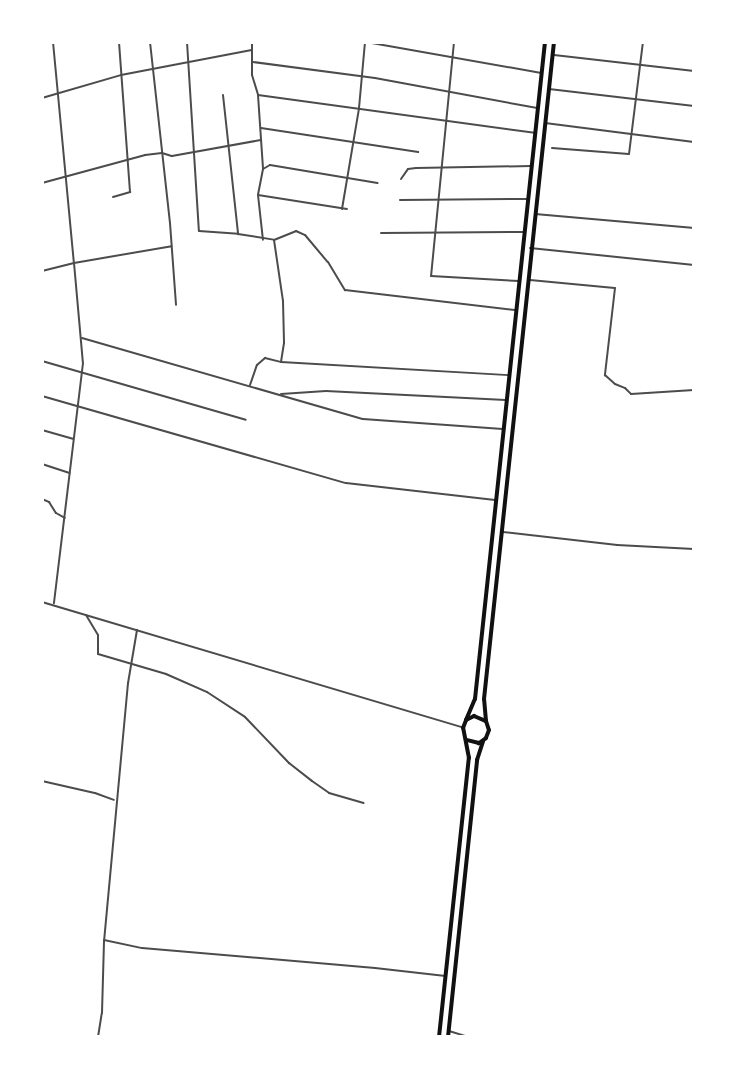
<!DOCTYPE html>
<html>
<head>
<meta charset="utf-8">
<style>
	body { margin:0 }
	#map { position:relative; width:736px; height:1079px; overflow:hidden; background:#fff; font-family:"Fira Sans Condensed",sans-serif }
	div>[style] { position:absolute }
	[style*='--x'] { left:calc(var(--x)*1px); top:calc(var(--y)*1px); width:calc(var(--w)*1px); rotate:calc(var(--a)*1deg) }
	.minor>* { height:2px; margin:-1px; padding:0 1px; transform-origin:1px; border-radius:1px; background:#4c4c4c }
	.secondary>* { height:4px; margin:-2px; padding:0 2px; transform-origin:2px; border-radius:2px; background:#111 }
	span { translate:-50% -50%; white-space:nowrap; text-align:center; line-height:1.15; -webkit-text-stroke:4.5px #fff; paint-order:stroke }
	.frame { position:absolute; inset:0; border:44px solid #fff; pointer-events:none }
</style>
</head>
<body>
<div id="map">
	<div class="minor">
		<div style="--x:53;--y:42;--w:222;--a:84.6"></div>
		<div style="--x:74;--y:263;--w:99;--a:-9.8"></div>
		<div style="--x:150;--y:42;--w:182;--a:83.7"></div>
		<div style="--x:170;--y:223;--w:82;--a:85.8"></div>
		<div style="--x:187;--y:42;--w:189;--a:86.4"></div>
		<div style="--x:199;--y:231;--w:39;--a:4"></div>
		<div style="--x:238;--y:234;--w:36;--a:9"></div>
		<div style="--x:274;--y:240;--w:24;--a:-22"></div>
		<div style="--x:296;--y:231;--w:10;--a:24"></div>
		<div style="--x:305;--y:235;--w:35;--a:50"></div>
		<div style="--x:328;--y:262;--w:33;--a:59"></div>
		<div style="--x:345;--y:290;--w:171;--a:6.7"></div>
		<div style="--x:252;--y:42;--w:33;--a:90"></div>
		<div style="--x:252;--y:75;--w:21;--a:73"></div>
		<div style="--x:258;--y:95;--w:74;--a:86.1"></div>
		<div style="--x:263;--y:169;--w:26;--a:101"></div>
		<div style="--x:258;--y:195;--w:45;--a:83.7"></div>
		<div style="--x:366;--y:42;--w:178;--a:10"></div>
		<div style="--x:454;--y:42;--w:235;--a:95.6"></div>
		<div style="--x:431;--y:276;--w:88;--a:3.3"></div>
		<div style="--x:554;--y:55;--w:141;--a:6.5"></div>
		<div style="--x:253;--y:62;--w:123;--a:7.5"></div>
		<div style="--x:375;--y:78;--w:165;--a:10.5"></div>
		<div style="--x:549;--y:89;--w:146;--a:6.7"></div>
		<div style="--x:223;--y:95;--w:140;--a:83.8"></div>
		<div style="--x:258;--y:95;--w:279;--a:7.8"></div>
		<div style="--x:42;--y:98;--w:82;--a:-16.2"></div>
		<div style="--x:121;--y:75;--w:133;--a:-10.8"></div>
		<div style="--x:545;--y:123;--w:150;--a:7.3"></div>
		<div style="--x:261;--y:128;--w:159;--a:8.7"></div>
		<div style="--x:552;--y:148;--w:77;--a:4.5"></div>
		<div style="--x:629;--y:154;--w:113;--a:-82.9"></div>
		<div style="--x:263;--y:169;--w:8;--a:-30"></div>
		<div style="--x:270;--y:165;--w:109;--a:9.5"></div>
		<div style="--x:401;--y:179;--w:12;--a:-55"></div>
		<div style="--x:408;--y:169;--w:8;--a:-7"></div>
		<div style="--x:416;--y:168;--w:115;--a:-1"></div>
		<div style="--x:42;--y:183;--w:107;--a:-15.2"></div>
		<div style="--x:145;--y:155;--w:17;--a:-7"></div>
		<div style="--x:162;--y:153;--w:10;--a:17"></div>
		<div style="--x:172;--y:156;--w:90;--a:-10.2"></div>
		<div style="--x:258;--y:195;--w:90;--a:8.9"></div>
		<div style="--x:113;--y:197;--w:18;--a:-16"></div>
		<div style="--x:130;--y:192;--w:150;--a:-94.2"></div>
		<div style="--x:400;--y:200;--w:127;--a:-0.5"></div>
		<div style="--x:342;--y:209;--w:102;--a:-80.4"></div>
		<div style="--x:359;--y:108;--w:66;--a:-84.8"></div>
		<div style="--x:535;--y:214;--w:160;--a:5"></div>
		<div style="--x:381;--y:233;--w:143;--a:-0.4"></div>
		<div style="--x:274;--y:240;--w:62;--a:81.6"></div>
		<div style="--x:283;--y:301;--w:42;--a:88.6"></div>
		<div style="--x:284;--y:343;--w:19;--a:99"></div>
		<div style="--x:530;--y:248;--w:165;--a:5.9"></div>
		<div style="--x:42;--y:271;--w:33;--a:-14"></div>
		<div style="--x:74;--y:263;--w:100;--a:84.9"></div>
		<div style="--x:83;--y:363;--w:242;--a:96.9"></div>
		<div style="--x:530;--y:280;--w:85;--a:5.4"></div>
		<div style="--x:615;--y:288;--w:88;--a:96.6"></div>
		<div style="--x:605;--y:375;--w:13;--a:42"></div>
		<div style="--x:615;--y:384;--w:11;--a:22"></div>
		<div style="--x:625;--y:388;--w:8;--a:45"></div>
		<div style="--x:631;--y:394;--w:63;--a:-3.6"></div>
		<div style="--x:82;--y:338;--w:292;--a:16.1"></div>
		<div style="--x:363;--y:419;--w:140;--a:4.1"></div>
		<div style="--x:42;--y:361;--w:212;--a:16.1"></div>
		<div style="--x:250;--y:385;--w:21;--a:-71"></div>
		<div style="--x:257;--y:365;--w:11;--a:-41"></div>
		<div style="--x:265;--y:358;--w:16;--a:14"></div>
		<div style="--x:281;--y:362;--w:228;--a:3.3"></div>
		<div style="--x:281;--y:394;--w:45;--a:-3.8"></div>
		<div style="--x:326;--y:391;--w:180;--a:2.9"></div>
		<div style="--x:42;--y:396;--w:316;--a:16"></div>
		<div style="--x:346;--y:483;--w:150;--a:6.5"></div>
		<div style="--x:42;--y:430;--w:32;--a:16"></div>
		<div style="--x:42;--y:464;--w:29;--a:18"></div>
		<div style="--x:42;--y:499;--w:8;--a:23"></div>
		<div style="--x:49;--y:502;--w:13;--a:58"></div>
		<div style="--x:56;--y:513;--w:10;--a:29"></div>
		<div style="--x:503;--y:532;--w:115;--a:6.5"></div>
		<div style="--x:617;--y:545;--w:77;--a:3"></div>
		<div style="--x:42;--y:602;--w:438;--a:16.6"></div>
		<div style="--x:86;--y:615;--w:23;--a:59"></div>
		<div style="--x:98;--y:635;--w:19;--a:90"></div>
		<div style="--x:98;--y:654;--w:71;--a:16.4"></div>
		<div style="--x:166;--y:674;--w:45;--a:23.7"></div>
		<div style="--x:207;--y:692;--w:45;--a:33.3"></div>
		<div style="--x:245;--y:717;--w:64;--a:46.3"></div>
		<div style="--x:289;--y:763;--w:29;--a:38"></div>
		<div style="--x:312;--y:781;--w:21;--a:35"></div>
		<div style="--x:329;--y:793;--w:36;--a:16"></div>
		<div style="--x:137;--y:630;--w:54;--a:99.6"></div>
		<div style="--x:128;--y:683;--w:258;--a:95.3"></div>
		<div style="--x:104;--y:940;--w:39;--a:12"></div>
		<div style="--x:142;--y:948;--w:234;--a:4.9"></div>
		<div style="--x:375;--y:968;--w:71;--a:6.4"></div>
		<div style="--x:42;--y:781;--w:54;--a:12.8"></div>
		<div style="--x:95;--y:793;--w:20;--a:20"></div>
		<div style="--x:449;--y:1031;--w:21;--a:17"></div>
		<div style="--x:98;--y:1037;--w:24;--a:-81"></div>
		<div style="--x:102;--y:1013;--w:73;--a:-88.4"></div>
	</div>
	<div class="secondary">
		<div style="--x:466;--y:720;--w:23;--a:-67"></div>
		<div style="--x:475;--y:699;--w:661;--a:-83.92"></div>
		<div style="--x:486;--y:721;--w:22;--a:-95"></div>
		<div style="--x:484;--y:699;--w:661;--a:-83.92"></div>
		<div style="--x:439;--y:1037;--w:281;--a:-83.9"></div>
		<div style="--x:469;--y:758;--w:31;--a:-101"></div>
		<div style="--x:463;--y:728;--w:9;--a:-69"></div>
		<div style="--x:466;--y:720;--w:9;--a:-27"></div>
		<div style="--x:474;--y:716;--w:13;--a:23"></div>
		<div style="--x:486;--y:721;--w:9;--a:72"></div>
		<div style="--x:489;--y:730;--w:9;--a:111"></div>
		<div style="--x:486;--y:738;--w:9;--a:144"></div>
		<div style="--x:479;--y:743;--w:12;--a:-166"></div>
		<div style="--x:448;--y:1037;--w:279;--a:-84"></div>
		<div style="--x:477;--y:760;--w:20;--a:-72"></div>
	</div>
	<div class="frame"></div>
</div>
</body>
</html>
